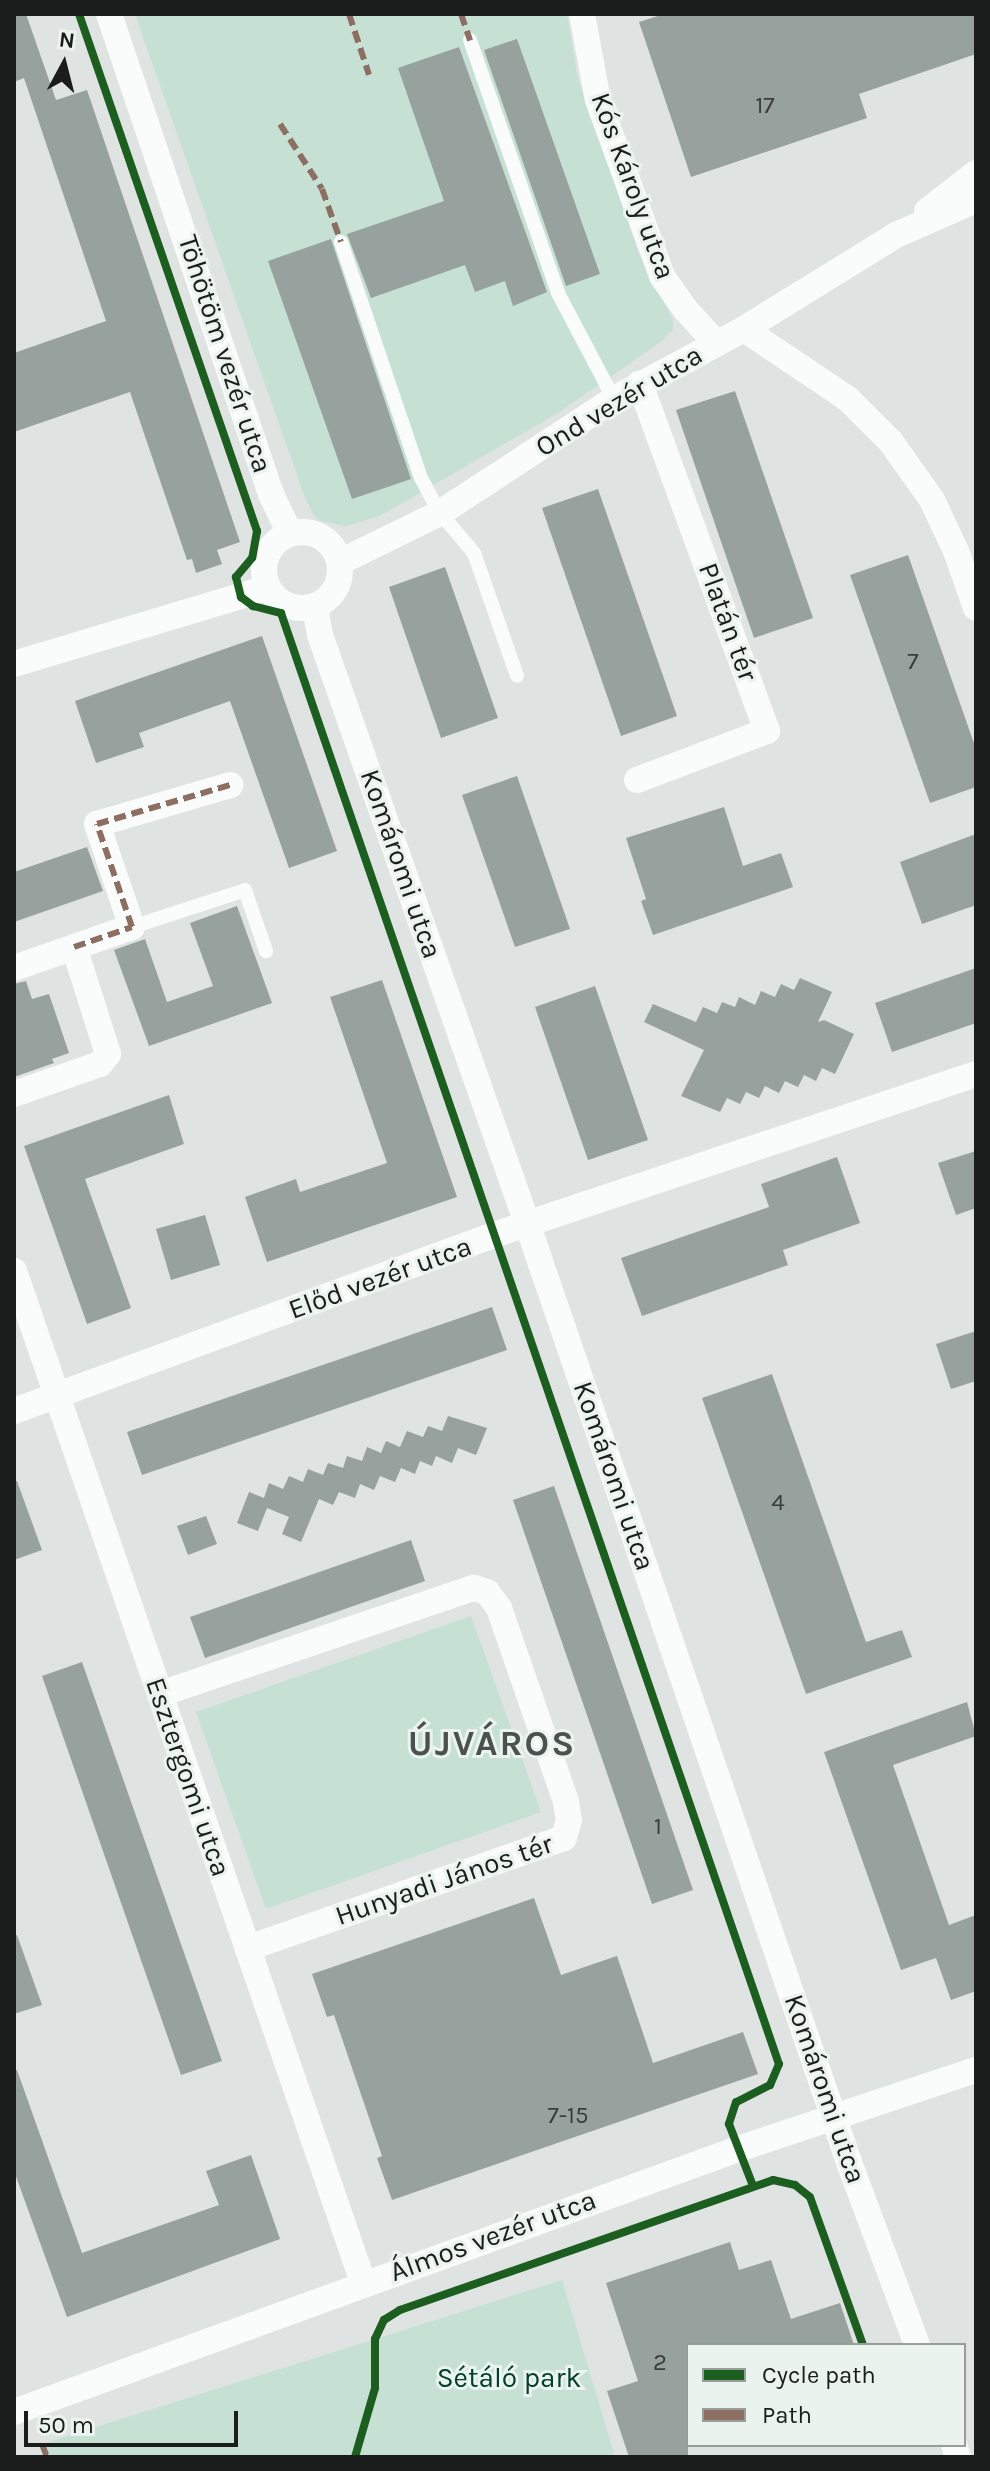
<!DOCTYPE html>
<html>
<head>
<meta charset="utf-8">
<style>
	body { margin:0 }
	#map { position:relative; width:990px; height:2471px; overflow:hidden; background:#dfe4e2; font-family:Karla,sans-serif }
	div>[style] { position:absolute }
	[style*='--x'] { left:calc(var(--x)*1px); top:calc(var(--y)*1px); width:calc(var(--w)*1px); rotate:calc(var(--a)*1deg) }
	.green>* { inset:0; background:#c6e0d4 }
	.building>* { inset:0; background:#97a19d }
	.service>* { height:14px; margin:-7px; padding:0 7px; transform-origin:7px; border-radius:7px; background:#fafbfb }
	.minor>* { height:26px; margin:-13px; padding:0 13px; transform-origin:13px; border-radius:13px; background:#fafbfb }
	.minor>.ring { margin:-13px; padding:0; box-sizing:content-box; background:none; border:26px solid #fafbfb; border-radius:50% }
	.quiet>* { height:6px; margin-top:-3px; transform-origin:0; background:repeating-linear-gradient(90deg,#8d6e63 0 12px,transparent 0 18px) }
	.cycleway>* { height:8px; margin:-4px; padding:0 4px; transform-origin:4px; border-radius:4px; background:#1b5e20 }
	span { translate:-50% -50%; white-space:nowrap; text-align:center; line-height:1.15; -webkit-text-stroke:6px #ebf3ef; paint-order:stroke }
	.number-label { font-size:24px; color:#393e3c }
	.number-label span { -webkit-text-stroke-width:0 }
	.street-label { font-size:28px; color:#1a1d1c }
	.park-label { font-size:28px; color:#01402e }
	.district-label { font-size:36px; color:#4a514e; font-weight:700; letter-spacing:2px }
	.frame { position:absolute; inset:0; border:16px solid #1a1d1c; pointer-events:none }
	.legend { position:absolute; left:686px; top:2343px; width:280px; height:104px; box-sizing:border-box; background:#ebf3ef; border:2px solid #979d9b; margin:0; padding:10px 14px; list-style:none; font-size:24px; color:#1a1d1c }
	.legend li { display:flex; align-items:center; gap:16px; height:40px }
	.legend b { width:40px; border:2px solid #979d9b }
	.north { position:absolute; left:24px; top:24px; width:80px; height:80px; -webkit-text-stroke:6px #ebf3ef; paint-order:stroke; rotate:7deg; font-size:22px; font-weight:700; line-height:32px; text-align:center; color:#1a1d1c }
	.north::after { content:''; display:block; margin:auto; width:28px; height:36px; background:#1a1d1c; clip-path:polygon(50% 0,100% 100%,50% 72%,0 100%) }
	.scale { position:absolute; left:24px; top:2411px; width:214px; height:36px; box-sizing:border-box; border:4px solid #1a1d1c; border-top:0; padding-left:10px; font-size:24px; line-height:28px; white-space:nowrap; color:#1a1d1c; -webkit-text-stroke:6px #ebf3ef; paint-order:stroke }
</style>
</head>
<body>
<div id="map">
	<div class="green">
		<div style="clip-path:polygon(135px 14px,567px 14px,578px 79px,639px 254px,673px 320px,673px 330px,658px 344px,558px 413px,380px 516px,346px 526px,322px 521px,315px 517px,305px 498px)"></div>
		<div style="clip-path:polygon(471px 1616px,541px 1812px,266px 1909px,196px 1712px)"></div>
		<div style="clip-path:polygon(562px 2280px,615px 2457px,48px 2457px,42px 2444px)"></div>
	</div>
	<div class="building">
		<div style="clip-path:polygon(14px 14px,26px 14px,56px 100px,87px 90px,240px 542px,217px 550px,222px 564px,196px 573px,192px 559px,187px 560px,130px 392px,14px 432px,14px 353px,106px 321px,24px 78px,14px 82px)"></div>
		<div style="clip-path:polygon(664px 14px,976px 14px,976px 54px,859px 94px,867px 118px,691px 177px,639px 22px)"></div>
		<div style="clip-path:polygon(517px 39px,600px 274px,566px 286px,484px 50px)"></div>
		<div style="clip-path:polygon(459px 47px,547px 292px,513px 306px,505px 281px,475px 292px,465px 265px,371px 298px,347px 234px,444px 201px,398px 68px)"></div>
		<div style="clip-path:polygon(331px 239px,411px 479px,352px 499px,268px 261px)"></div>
		<div style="clip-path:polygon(735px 391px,813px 618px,754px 638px,676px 410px)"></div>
		<div style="clip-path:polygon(598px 489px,677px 716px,621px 736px,542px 508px)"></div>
		<div style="clip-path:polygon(908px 555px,976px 749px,976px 787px,930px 803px,850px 575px)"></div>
		<div style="clip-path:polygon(445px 567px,498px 718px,441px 738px,389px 587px)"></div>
		<div style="clip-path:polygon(262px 636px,337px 851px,289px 868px,230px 701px,139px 733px,144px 747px,96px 763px,75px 701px)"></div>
		<div style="clip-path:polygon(517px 776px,570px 929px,515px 947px,462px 795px)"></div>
		<div style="clip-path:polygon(724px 807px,743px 866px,781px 853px,793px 887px,653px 935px,641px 901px,646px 899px,626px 838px)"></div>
		<div style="clip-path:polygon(976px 834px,976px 905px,922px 924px,900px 862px)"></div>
		<div style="clip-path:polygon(87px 847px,103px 891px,14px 922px,14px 872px)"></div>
		<div style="clip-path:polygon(237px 906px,272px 1003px,149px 1046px,114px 950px,145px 939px,167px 1002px,213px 986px,190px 923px)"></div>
		<div style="clip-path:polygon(976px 968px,976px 1023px,892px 1052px,875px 1003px)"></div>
		<div style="clip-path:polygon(800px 978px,832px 992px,818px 1022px,824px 1020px,854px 1034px,835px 1074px,822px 1068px,816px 1081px,804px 1075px,798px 1087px,785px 1081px,779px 1093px,765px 1086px,759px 1098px,746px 1092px,740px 1104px,727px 1098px,720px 1112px,681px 1096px,704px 1050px,644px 1022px,653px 1004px,696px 1022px,703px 1007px,717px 1013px,722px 1002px,735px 1007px,739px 997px,755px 1005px,761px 991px,775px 997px,781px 984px,794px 990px)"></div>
		<div style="clip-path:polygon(382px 980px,457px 1197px,267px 1262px,245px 1197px,296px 1179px,300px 1192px,387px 1163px,330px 997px)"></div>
		<div style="clip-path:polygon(26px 981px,32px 999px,49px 994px,69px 1053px,52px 1059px,54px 1063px,14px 1077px,14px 984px)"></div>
		<div style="clip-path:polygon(595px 986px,648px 1140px,588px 1160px,535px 1007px)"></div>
		<div style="clip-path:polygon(169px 1095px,184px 1144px,85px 1179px,131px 1308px,87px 1324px,24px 1146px)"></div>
		<div style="clip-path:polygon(976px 1151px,976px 1208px,956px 1215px,938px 1163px)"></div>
		<div style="clip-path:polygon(837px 1157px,860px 1223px,783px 1250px,788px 1265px,642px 1316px,621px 1258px,769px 1207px,761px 1184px)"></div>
		<div style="clip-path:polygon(205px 1215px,220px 1265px,171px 1280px,156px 1229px)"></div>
		<div style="clip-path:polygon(492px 1307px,507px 1350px,142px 1475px,127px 1432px)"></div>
		<div style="clip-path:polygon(976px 1331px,976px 1381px,951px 1389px,936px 1344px)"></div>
		<div style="clip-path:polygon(772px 1374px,866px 1642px,902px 1630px,912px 1657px,806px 1694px,702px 1398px)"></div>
		<div style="clip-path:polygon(448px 1416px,487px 1428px,476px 1455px,458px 1448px,452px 1463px,436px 1456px,432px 1466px,420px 1461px,415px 1474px,401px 1468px,395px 1482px,380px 1476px,374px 1490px,360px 1484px,355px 1498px,339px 1492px,333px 1505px,319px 1499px,301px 1542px,282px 1534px,289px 1517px,267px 1508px,258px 1531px,237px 1523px,249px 1492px,264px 1498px,269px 1483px,283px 1489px,289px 1476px,303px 1482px,308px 1469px,323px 1475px,328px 1463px,343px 1468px,347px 1456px,362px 1461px,367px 1447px,381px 1453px,386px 1441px,400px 1447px,407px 1431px,423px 1437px,428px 1426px,442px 1431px)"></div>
		<div style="clip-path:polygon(14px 1481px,17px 1481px,42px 1550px,14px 1560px)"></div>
		<div style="clip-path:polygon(554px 1486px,693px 1890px,652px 1904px,513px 1500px)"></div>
		<div style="clip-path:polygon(206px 1516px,217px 1544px,188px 1555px,177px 1526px)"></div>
		<div style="clip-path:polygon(411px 1540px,425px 1581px,205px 1658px,190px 1617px)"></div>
		<div style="clip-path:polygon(82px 1662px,222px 2061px,181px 2075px,42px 1676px)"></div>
		<div style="clip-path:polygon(967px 1702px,976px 1736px,893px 1765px,949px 1925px,976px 1915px,976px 1991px,951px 2000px,936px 1958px,901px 1970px,824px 1752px)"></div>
		<div style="clip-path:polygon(534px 1898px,561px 1975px,617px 1956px,653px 2063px,743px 2032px,758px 2074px,392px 2200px,377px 2158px,382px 2156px,334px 2015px,327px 2017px,312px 1974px)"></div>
		<div style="clip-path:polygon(17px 1935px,42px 2005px,14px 2014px,14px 1936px)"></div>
		<div style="clip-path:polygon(17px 2070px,82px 2253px,219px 2205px,206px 2171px,251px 2155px,280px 2239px,67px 2317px,14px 2171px,14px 2071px)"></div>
		<div style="clip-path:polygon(730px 2242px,739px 2270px,771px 2260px,791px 2319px,840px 2303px,854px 2345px,688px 2345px,688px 2457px,629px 2457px,607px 2391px,638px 2381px,606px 2283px)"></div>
	</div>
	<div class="service">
		<div style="--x:470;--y:40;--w:268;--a:70.8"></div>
		<div style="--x:558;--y:293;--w:120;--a:62.2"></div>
		<div style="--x:341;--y:242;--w:249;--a:71.3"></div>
		<div style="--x:421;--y:478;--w:40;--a:62"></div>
		<div style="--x:440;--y:513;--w:52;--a:49.6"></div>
		<div style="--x:474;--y:553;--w:130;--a:70.7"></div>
		<div style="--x:132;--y:927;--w:119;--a:-18.1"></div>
		<div style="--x:245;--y:890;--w:65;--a:71"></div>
	</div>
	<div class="minor">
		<div style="--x:109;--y:14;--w:507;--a:71.35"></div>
		<div style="--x:271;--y:494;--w:44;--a:64.6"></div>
		<div style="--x:582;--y:14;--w:87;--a:79.5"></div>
		<div style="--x:598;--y:100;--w:187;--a:70"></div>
		<div style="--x:662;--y:276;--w:40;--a:55.1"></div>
		<div style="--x:685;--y:309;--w:46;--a:47.6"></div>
		<div style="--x:927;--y:211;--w:62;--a:-37.8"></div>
		<div style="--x:744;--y:329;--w:125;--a:33.9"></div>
		<div style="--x:848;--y:399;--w:61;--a:45"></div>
		<div style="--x:891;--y:442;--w:71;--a:54.7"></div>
		<div style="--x:932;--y:500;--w:56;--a:64.8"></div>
		<div style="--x:956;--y:551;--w:60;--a:70.7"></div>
		<div class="ring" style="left:264px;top:532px;width:50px;height:50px"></div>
		<div style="--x:340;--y:562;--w:111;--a:-26.1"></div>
		<div style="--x:440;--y:513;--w:208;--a:-33.2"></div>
		<div style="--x:614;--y:399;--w:148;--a:-28.3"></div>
		<div style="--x:744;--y:329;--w:179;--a:-31.7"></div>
		<div style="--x:896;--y:235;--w:87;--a:-23.6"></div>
		<div style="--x:315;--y:607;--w:28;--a:80"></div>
		<div style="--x:320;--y:635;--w:627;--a:70.61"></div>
		<div style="--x:528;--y:1226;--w:990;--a:71.07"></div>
		<div style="--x:849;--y:2162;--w:195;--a:69.6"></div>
		<div style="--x:14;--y:664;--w:265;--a:-16.7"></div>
		<div style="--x:637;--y:780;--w:139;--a:-20.7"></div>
		<div style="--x:767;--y:731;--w:370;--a:-110.1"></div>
		<div style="--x:14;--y:968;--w:125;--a:-19.2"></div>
		<div style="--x:132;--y:927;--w:109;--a:-108.8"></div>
		<div style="--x:97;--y:824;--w:139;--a:-16.3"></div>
		<div style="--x:14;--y:1094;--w:91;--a:-19.2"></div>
		<div style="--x:100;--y:1064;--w:13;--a:-51"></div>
		<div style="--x:108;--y:1054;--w:112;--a:-107.6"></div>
		<div style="--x:14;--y:1271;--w:1070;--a:70.96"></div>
		<div style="--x:14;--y:1411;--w:511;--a:-20.14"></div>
		<div style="--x:494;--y:1235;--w:508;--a:-18.47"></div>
		<div style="--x:160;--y:1694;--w:331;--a:-18.7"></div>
		<div style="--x:474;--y:1588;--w:14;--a:17"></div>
		<div style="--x:487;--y:1592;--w:20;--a:53"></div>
		<div style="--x:499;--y:1608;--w:205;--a:70.9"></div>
		<div style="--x:566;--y:1802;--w:18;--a:81"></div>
		<div style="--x:569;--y:1820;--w:19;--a:106"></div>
		<div style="--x:564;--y:1838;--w:335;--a:160.8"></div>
		<div style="--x:14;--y:2412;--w:770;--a:-19.96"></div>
		<div style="--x:738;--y:2149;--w:251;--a:-18.4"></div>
		<div style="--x:954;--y:2445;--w:13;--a:72"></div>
	</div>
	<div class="quiet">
		<div style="--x:349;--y:14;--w:64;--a:71.8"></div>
		<div style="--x:461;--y:14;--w:28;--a:71"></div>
		<div style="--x:280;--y:124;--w:77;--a:57.1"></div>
		<div style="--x:322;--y:189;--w:56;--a:70.3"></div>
		<div style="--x:74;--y:947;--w:61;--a:-19"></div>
		<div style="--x:132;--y:927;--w:109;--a:-108.8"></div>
		<div style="--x:97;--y:824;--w:139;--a:-16.3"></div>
		<div style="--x:42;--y:2444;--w:14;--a:69"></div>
	</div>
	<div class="cycleway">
		<div style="--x:79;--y:14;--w:547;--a:71"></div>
		<div style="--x:257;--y:531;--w:27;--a:100"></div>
		<div style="--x:252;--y:558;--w:25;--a:130"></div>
		<div style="--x:236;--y:577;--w:21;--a:76"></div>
		<div style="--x:241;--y:597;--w:15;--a:37"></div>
		<div style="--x:253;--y:606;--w:29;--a:14"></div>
		<div style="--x:281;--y:613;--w:1534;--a:71.06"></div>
		<div style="--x:779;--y:2064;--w:23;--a:113"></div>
		<div style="--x:770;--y:2085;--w:38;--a:153"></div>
		<div style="--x:736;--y:2102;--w:23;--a:108"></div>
		<div style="--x:729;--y:2124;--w:66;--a:68.8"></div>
		<div style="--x:355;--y:2457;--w:72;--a:-73.8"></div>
		<div style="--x:375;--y:2388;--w:49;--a:-90"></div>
		<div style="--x:375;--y:2339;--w:21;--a:-65"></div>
		<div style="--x:384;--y:2320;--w:19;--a:-32"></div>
		<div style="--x:400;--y:2310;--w:395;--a:-19.2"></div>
		<div style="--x:773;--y:2180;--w:23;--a:13"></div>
		<div style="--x:795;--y:2185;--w:19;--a:39"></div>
		<div style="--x:810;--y:2197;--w:157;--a:70.3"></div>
	</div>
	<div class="number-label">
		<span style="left:765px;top:106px">17</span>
		<span style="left:913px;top:662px">7</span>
		<span style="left:778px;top:1503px">4</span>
		<span style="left:658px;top:1827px">1</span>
		<span style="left:568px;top:2116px">7-15</span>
		<span style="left:660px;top:2363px">2</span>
	</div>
	<div class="street-label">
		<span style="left:633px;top:186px;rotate:70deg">Kós Károly utca</span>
		<span style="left:225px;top:354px;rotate:72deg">Töhötöm vezér utca</span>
		<span style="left:619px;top:401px;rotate:-31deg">Ond vezér utca</span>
		<span style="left:728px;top:622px;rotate:70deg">Platán tér</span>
		<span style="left:401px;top:864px;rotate:71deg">Komáromi utca</span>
		<span style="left:380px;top:1278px;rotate:-20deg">Előd vezér utca</span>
		<span style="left:614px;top:1476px;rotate:71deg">Komáromi utca</span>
		<span style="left:188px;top:1777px;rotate:71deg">Esztergomi utca</span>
		<span style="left:444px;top:1880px;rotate:-19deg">Hunyadi János tér</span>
		<span style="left:825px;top:2089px;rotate:71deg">Komáromi utca</span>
		<span style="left:493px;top:2236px;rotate:-20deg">Álmos vezér utca</span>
	</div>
	<div class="park-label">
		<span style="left:509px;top:2378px">Sétáló park</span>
	</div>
	<div class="district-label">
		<span style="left:492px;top:1744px">ÚJVÁROS</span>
	</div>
	<div class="frame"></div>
	<ul class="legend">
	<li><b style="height:10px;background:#1b5e20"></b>Cycle path</li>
	<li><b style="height:10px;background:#8d6e63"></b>Path</li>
	</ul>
	<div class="north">N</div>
	<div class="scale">50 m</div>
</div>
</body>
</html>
